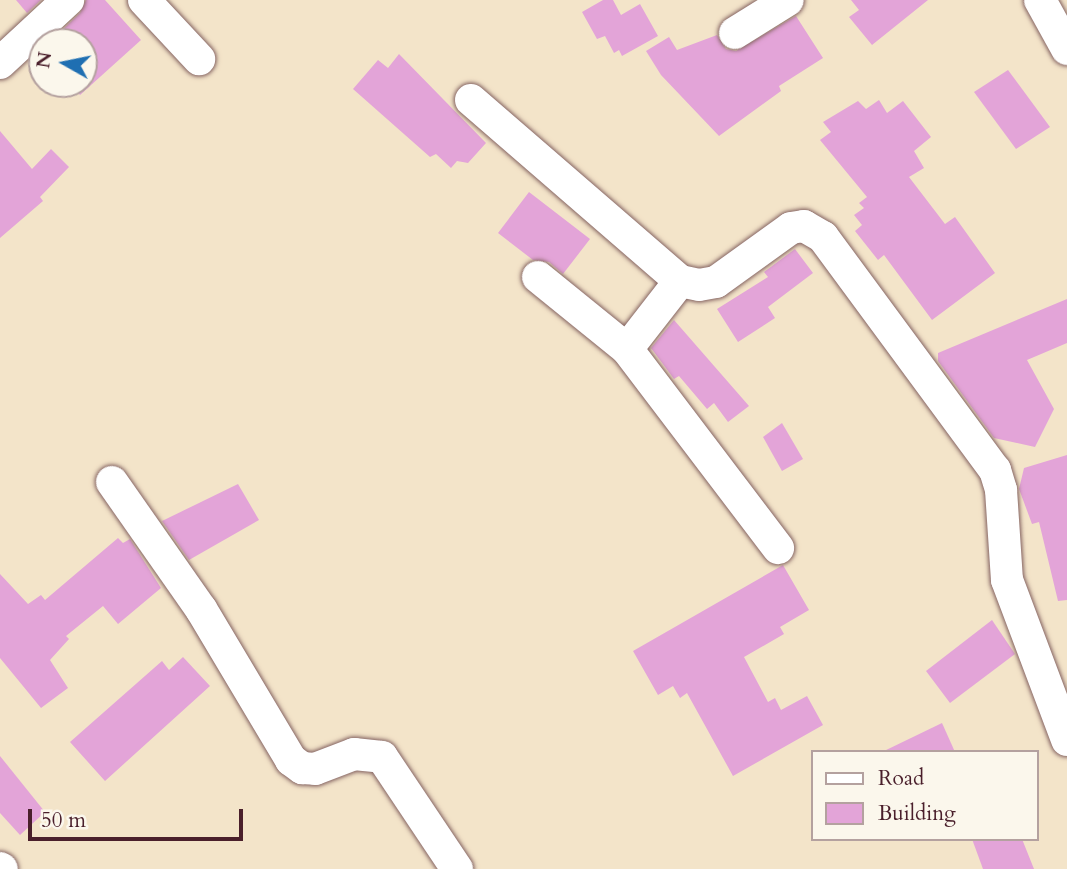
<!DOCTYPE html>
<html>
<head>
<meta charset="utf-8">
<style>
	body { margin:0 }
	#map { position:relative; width:1067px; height:869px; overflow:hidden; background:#f3e4c9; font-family:Cardo,serif }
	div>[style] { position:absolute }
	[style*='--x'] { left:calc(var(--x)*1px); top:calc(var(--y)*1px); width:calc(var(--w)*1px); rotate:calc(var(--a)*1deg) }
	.building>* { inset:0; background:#e3a4d8 }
	.roads { filter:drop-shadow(0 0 2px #856462) drop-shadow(0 0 2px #856462) }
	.minor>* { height:32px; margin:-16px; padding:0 16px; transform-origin:16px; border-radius:16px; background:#fff }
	span { translate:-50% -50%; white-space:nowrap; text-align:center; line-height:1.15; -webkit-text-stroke:5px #fbf7ec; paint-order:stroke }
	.legend { position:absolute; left:811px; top:750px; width:228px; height:91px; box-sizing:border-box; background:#fbf7ec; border:2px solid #b4a19f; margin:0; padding:9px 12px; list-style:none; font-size:21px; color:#4a1f2b }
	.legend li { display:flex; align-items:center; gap:14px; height:35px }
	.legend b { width:35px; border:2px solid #b4a19f }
	.north { position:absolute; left:28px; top:28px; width:70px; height:70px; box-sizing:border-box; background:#fbf7ec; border:2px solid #b4a19f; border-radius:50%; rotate:279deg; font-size:19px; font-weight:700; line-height:28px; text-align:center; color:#4a1f2b }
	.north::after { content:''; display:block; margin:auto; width:24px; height:32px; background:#1f6fb2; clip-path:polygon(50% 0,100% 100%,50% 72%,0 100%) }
	.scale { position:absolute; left:28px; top:809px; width:215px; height:32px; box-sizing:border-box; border:4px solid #4a1f2b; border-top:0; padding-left:9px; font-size:21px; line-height:24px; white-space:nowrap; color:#4a1f2b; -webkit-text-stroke:5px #fbf7ec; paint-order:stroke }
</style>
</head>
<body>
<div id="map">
	<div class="building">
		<div style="clip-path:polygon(16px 0,41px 0,27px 13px)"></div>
		<div style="clip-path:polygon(86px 0,105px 0,141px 40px,80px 95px,71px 84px,84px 84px,84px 42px,51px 41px,80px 13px)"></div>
		<div style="clip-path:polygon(603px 0,613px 0,621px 15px,640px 4px,658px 36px,622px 56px,619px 50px,614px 53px,605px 36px,597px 39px,582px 12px)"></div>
		<div style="clip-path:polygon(851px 0,928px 0,872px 45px,849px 17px,859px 10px)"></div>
		<div style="clip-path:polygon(796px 16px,823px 58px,779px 86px,781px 91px,719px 136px,661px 75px,646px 51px,669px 37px,677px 50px,717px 35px,726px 49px,736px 51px)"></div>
		<div style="clip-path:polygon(399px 54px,486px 143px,468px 163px,457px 161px,451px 168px,436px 154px,430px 157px,353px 89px,378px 60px,388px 68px)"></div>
		<div style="clip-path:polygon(1008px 70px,1050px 127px,1016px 149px,974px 92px)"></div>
		<div style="clip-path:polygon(879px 100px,887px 113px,903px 101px,931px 137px,914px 151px,924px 168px,909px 177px,945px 224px,955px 217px,995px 273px,932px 320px,884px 255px,878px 260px,855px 231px,862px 225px,854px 215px,864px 208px,859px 203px,867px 197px,820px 140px,831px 132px,823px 122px,858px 101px,866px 109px)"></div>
		<div style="clip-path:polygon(0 131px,32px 169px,51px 149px,69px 167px,40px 197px,43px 201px,0 238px)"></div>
		<div style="clip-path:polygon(529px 192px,590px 239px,563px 274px,549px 262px,533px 260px,498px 233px)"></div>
		<div style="clip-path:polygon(795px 249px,813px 273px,768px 307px,775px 318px,738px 342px,717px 309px,768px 277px,764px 272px)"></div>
		<div style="clip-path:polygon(1067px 299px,1067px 343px,1027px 360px,1054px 409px,1035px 447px,994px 438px,938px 361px,938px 353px)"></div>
		<div style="clip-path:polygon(674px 320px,749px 406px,728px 422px,714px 403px,707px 409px,679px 376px,674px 379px,651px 348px)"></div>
		<div style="clip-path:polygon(782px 423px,803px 459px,782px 471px,763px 437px)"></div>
		<div style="clip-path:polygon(1067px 455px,1067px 600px,1058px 601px,1039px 522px,1032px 524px,1019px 489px,1024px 468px)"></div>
		<div style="clip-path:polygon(238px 484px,259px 520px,189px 560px,162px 521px)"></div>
		<div style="clip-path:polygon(118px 538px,123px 543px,130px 539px,161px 588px,118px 624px,103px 606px,66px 636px,69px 639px,50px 660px,68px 688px,41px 708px,0 658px,0 574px,28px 604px,41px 595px,45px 600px)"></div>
		<div style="clip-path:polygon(783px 565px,809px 610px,780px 627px,784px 634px,744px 657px,768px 702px,775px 698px,781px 710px,807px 696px,823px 725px,733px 776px,687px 693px,680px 698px,673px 686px,658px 695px,633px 651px)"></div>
		<div style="clip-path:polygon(992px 620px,1015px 654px,950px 703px,926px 671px)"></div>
		<div style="clip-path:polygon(183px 657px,210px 686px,105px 781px,70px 742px,162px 661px,169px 670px)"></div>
		<div style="clip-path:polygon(942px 723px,955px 752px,882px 752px)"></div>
		<div style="clip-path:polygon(0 756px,45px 812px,20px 835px,0 813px)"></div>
		<div style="clip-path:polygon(972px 839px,1022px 839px,1034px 869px,983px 869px)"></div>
	</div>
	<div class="roads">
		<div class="minor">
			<div style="--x:144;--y:0;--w:81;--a:47"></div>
			<div style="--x:1040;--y:0;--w:56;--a:61.1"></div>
			<div style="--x:735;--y:33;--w:62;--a:-31.9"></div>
			<div style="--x:0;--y:63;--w:93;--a:-42.8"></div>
			<div style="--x:471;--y:100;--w:276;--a:40.9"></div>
			<div style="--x:680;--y:281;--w:19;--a:12"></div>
			<div style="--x:699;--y:285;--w:17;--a:-10"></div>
			<div style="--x:716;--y:282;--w:92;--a:-35.8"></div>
			<div style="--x:791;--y:228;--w:13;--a:-9"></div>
			<div style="--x:804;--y:226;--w:22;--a:30"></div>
			<div style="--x:823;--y:237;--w:290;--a:53.6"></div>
			<div style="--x:995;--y:470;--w:21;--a:73"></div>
			<div style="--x:1001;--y:490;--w:90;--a:86.2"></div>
			<div style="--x:1007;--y:580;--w:171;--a:69.4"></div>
			<div style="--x:538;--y:277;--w:114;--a:39"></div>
			<div style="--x:627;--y:349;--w:250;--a:52.8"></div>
			<div style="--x:627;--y:349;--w:86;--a:-52.1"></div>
			<div style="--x:112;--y:482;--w:155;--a:55"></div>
			<div style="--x:201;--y:609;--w:176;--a:59.2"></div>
			<div style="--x:291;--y:760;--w:14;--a:36"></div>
			<div style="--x:302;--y:768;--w:13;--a:4"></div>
			<div style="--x:315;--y:769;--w:42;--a:-21"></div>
			<div style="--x:354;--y:754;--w:28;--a:6"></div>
			<div style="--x:382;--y:757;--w:135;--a:56.2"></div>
			<div style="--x:0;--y:868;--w:2;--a:27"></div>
		</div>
	</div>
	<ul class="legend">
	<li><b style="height:9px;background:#fff"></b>Road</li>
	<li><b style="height:19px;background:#e3a4d8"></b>Building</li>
	</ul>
	<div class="north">N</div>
	<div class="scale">50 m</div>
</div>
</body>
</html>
